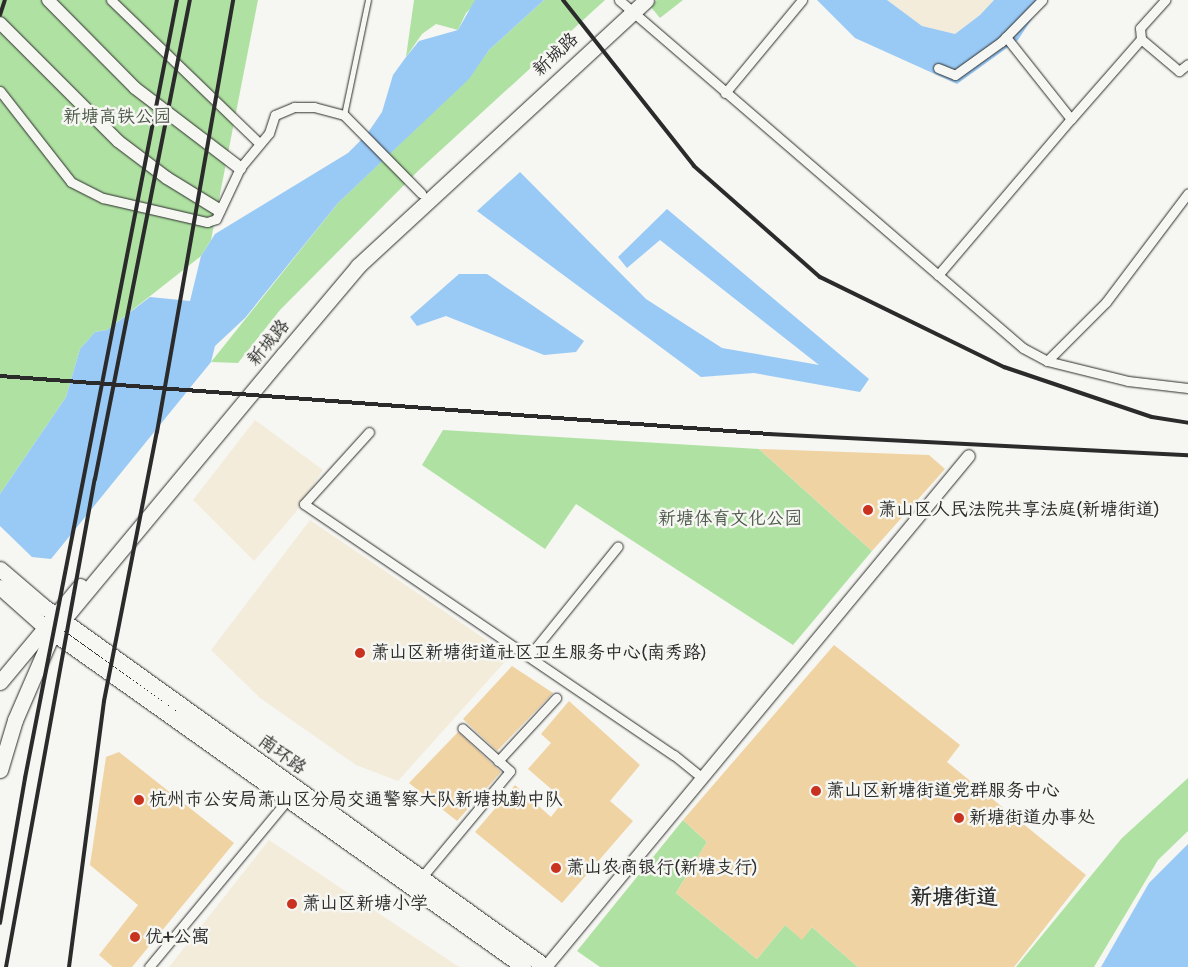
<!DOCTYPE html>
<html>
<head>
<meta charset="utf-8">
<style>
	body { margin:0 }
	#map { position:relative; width:1188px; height:967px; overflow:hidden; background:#f6f6f2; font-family:Pangolin,"LXGW WenKai TC",sans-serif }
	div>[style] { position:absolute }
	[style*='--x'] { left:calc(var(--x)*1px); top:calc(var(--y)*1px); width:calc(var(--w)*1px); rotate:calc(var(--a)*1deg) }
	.built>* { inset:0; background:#f4ecda }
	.green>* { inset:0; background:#afe2a2 }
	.water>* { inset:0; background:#99caf5 }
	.building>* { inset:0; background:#f0d3a3 }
	.roads { filter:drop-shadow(0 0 1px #2b2b2b) drop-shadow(0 0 1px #2b2b2b) }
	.lane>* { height:4.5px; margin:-2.25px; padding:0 2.25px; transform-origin:2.25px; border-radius:2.25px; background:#f6f6f2 }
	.street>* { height:9px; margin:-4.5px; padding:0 4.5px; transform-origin:4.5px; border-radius:4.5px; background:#f6f6f2 }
	.secondary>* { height:12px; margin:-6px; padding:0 6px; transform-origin:6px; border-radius:6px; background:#f6f6f2 }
	.primary>* { height:15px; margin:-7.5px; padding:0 7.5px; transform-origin:7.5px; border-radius:7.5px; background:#f6f6f2 }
	.rail>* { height:4px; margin:-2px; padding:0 2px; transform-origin:2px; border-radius:2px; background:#2b2b2b }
	.dots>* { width:14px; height:14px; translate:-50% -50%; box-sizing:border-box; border:2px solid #f6f6f2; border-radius:50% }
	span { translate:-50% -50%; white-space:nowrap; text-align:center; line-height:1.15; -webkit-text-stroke:5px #f6f6f2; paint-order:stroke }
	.street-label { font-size:18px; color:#2b2b2b }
	.park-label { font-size:18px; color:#4c5949 }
	.poi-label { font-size:18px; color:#2b2b2b }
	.left { translate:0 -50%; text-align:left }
	.district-label { font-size:22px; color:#2b2b2b; font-weight:700 }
</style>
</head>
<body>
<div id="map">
	<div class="built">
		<div style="clip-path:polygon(887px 0,994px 0,980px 15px,955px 34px,922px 26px)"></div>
		<div style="clip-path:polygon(255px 420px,323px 470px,296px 512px,254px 561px,193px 500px)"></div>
		<div style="clip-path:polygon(310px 520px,510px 656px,398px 781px,356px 765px,260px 698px,211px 650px)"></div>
		<div style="clip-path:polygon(269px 840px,459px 967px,169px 967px)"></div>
	</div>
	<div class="green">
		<div style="clip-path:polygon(0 0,258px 0,211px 240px,201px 256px,107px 330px,95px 332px,80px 349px,66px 397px,0 494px)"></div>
		<div style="clip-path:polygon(414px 0,479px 0,466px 13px,458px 30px,436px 24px,422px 34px,406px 57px)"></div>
		<div style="clip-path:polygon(544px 0,605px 0,418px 171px,280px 310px,238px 363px,211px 362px,338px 203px,468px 79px,489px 50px)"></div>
		<div style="clip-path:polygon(657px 0,683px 0,660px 18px,650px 6px)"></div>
		<div style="clip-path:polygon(443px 430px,759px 449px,872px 551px,793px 645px,576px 504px,545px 549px,422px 465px)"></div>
		<div style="clip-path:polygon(1188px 778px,1188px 831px,1158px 860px,1094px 967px,1016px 967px,1122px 838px)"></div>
		<div style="clip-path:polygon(683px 820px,707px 842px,676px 893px,757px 959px,785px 925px,802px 939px,812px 927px,858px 967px,600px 967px,577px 951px)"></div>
	</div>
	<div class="water">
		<div style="clip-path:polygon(475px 0,544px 0,489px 50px,469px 79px,338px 203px,245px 318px,215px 346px,211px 362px,51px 559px,32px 557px,0 526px,0 494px,66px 397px,80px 349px,95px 332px,107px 330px,150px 297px,190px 301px,201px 256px,215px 234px,348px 153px,367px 134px,382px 112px,393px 75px,406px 57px,419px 41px,458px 30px)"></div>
		<div style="clip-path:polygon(817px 0,887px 0,922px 26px,955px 34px,980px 15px,994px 0,1044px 0,1018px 40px,957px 84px,855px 38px)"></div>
		<div style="clip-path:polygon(520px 172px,646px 299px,722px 348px,819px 365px,660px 240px,627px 268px,618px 257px,667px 209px,869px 379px,860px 392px,754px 373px,701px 377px,477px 211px)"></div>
		<div style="clip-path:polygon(459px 274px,487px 274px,584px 341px,576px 352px,544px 355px,446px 316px,417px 326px,410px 317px)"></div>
		<div style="clip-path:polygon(1188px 844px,1188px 967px,1101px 967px,1149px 883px)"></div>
	</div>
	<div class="building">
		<div style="clip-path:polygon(759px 449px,929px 455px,945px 469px,872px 551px)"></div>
		<div style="clip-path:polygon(834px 645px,960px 745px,947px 762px,1086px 875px,1014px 967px,858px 967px,812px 927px,802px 940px,785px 925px,757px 959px,676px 893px,707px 842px,683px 820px)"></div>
		<div style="clip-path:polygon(512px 666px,553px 693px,497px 751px,463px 719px)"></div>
		<div style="clip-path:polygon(569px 701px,640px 765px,610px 801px,633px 821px,562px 903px,475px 832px,515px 785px,551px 817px,564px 800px,528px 769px,551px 743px,541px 734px)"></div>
		<div style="clip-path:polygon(458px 732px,501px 772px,457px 821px,409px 783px)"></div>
		<div style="clip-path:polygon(119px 752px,234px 843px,132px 967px,113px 967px,99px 955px,138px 905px,90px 865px,106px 757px)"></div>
	</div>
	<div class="roads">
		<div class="lane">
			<div style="--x:344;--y:115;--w:117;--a:-78.2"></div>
		</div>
		<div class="street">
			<div style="--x:111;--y:0;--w:206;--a:44"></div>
			<div style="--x:619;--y:0;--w:533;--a:40.74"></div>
			<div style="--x:1023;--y:348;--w:27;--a:28"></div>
			<div style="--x:1047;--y:361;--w:83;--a:13.9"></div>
			<div style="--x:1128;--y:381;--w:60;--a:6.7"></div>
			<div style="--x:1141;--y:39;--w:11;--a:-95"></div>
			<div style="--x:1140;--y:28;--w:38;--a:-48"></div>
			<div style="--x:938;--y:68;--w:18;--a:22"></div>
			<div style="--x:955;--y:75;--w:57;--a:-35.7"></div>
			<div style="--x:1001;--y:42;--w:59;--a:-45.7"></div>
			<div style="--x:0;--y:91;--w:115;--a:52"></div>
			<div style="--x:71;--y:182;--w:36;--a:27"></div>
			<div style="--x:103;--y:198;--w:107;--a:13"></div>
			<div style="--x:207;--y:222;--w:9;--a:-18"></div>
			<div style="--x:216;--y:219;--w:56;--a:-64.8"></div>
			<div style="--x:240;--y:168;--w:45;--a:-50.4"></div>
			<div style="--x:269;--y:133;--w:19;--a:-72"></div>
			<div style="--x:275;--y:115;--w:21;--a:-23"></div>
			<div style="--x:294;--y:107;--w:20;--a:0"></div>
			<div style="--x:314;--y:107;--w:31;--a:15"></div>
			<div style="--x:344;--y:115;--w:110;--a:45.4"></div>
			<div style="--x:725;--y:93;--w:121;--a:-50.4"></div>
			<div style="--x:1071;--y:119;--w:106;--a:-48.8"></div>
			<div style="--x:1141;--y:39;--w:50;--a:40.1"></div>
			<div style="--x:1179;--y:71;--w:11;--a:-38"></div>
			<div style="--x:938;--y:275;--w:205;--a:-49.6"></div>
			<div style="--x:1071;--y:119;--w:105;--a:-128.4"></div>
			<div style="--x:1047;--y:361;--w:83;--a:-45"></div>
			<div style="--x:1106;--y:302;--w:136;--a:-53"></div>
			<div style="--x:369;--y:432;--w:97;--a:132.1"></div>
			<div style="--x:304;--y:504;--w:447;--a:34.2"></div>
			<div style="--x:674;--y:755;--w:35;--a:39"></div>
			<div style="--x:529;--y:656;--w:141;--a:-51"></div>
			<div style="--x:498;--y:761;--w:86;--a:-47.4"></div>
			<div style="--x:421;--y:878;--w:139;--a:-50.2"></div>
			<div style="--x:510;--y:771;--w:64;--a:-138.1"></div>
			<div style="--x:149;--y:967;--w:218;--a:-50.4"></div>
		</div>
		<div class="secondary">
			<div style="--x:48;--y:0;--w:124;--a:45.3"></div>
			<div style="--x:135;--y:88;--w:132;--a:37.3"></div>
			<div style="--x:0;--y:23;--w:167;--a:45"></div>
			<div style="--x:118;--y:141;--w:61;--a:37.1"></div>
			<div style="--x:167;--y:178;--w:61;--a:31.6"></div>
			<div style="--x:546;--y:967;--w:663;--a:-50.38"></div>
		</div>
		<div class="primary">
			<div style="--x:0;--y:569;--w:57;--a:40.7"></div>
			<div style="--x:43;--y:606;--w:619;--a:35.67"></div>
			<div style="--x:0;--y:587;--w:60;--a:41.6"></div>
			<div style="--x:45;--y:627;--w:587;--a:35.37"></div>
			<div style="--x:0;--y:682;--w:125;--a:-50.2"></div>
			<div style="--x:0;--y:770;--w:52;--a:-73.3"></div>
			<div style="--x:15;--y:720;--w:96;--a:-66.6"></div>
			<div style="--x:53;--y:632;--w:361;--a:-50.3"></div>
			<div style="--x:284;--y:354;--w:115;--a:-49.9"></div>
			<div style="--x:358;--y:266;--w:392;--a:-42.7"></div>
		</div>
	</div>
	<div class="rail">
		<div style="--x:563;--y:0;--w:211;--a:51.7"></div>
		<div style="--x:694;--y:166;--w:168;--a:41.4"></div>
		<div style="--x:820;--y:277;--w:205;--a:26.1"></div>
		<div style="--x:1004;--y:367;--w:156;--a:18.7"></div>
		<div style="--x:1152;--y:417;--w:36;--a:9"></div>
		<div style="--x:0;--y:15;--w:16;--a:-72"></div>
		<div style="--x:0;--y:376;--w:772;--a:4.31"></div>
		<div style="--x:770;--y:434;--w:419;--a:2.9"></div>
		<div style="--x:0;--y:923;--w:147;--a:-80.2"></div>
		<div style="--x:25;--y:778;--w:793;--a:-78.95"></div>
		<div style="--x:6;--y:967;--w:496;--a:-79.7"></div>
		<div style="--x:95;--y:479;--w:488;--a:-78.8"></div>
		<div style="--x:69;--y:967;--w:268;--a:-82.5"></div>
		<div style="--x:104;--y:701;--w:274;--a:-78.9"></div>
		<div style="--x:157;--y:432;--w:439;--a:-80"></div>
	</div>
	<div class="dots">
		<div style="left:868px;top:510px;background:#c8321e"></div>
		<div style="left:360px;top:653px;background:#c8321e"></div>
		<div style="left:816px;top:791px;background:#c8321e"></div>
		<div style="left:139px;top:800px;background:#c8321e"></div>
		<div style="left:959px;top:818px;background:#c8321e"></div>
		<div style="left:556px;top:868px;background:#c8321e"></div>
		<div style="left:292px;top:904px;background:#c8321e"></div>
		<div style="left:135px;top:937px;background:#c8321e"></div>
	</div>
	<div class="street-label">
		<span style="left:556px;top:55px;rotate:-43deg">新城路</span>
		<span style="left:269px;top:343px;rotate:-50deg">新城路</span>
		<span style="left:282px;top:755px;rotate:36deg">南环路</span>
	</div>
	<div class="park-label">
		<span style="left:117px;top:117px">新塘高铁公园</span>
		<span style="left:730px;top:519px">新塘体育文化公园</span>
	</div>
	<div class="poi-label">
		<span class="left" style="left:878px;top:510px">萧山区人民法院共享法庭(新塘街道)</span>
		<span class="left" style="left:371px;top:653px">萧山区新塘街道社区卫生服务中心(南秀路)</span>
		<span class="left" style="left:826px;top:791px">萧山区新塘街道党群服务中心</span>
		<span class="left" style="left:149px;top:800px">杭州市公安局萧山区分局交通警察大队新塘执勤中队</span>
		<span class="left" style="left:969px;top:818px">新塘街道办事处</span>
		<span class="left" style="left:566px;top:868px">萧山农商银行(新塘支行)</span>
		<span class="left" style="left:302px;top:904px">萧山区新塘小学</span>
		<span class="left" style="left:145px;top:937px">优+公寓</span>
	</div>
	<div class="district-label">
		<span style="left:954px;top:898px">新塘街道</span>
	</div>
</div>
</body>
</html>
